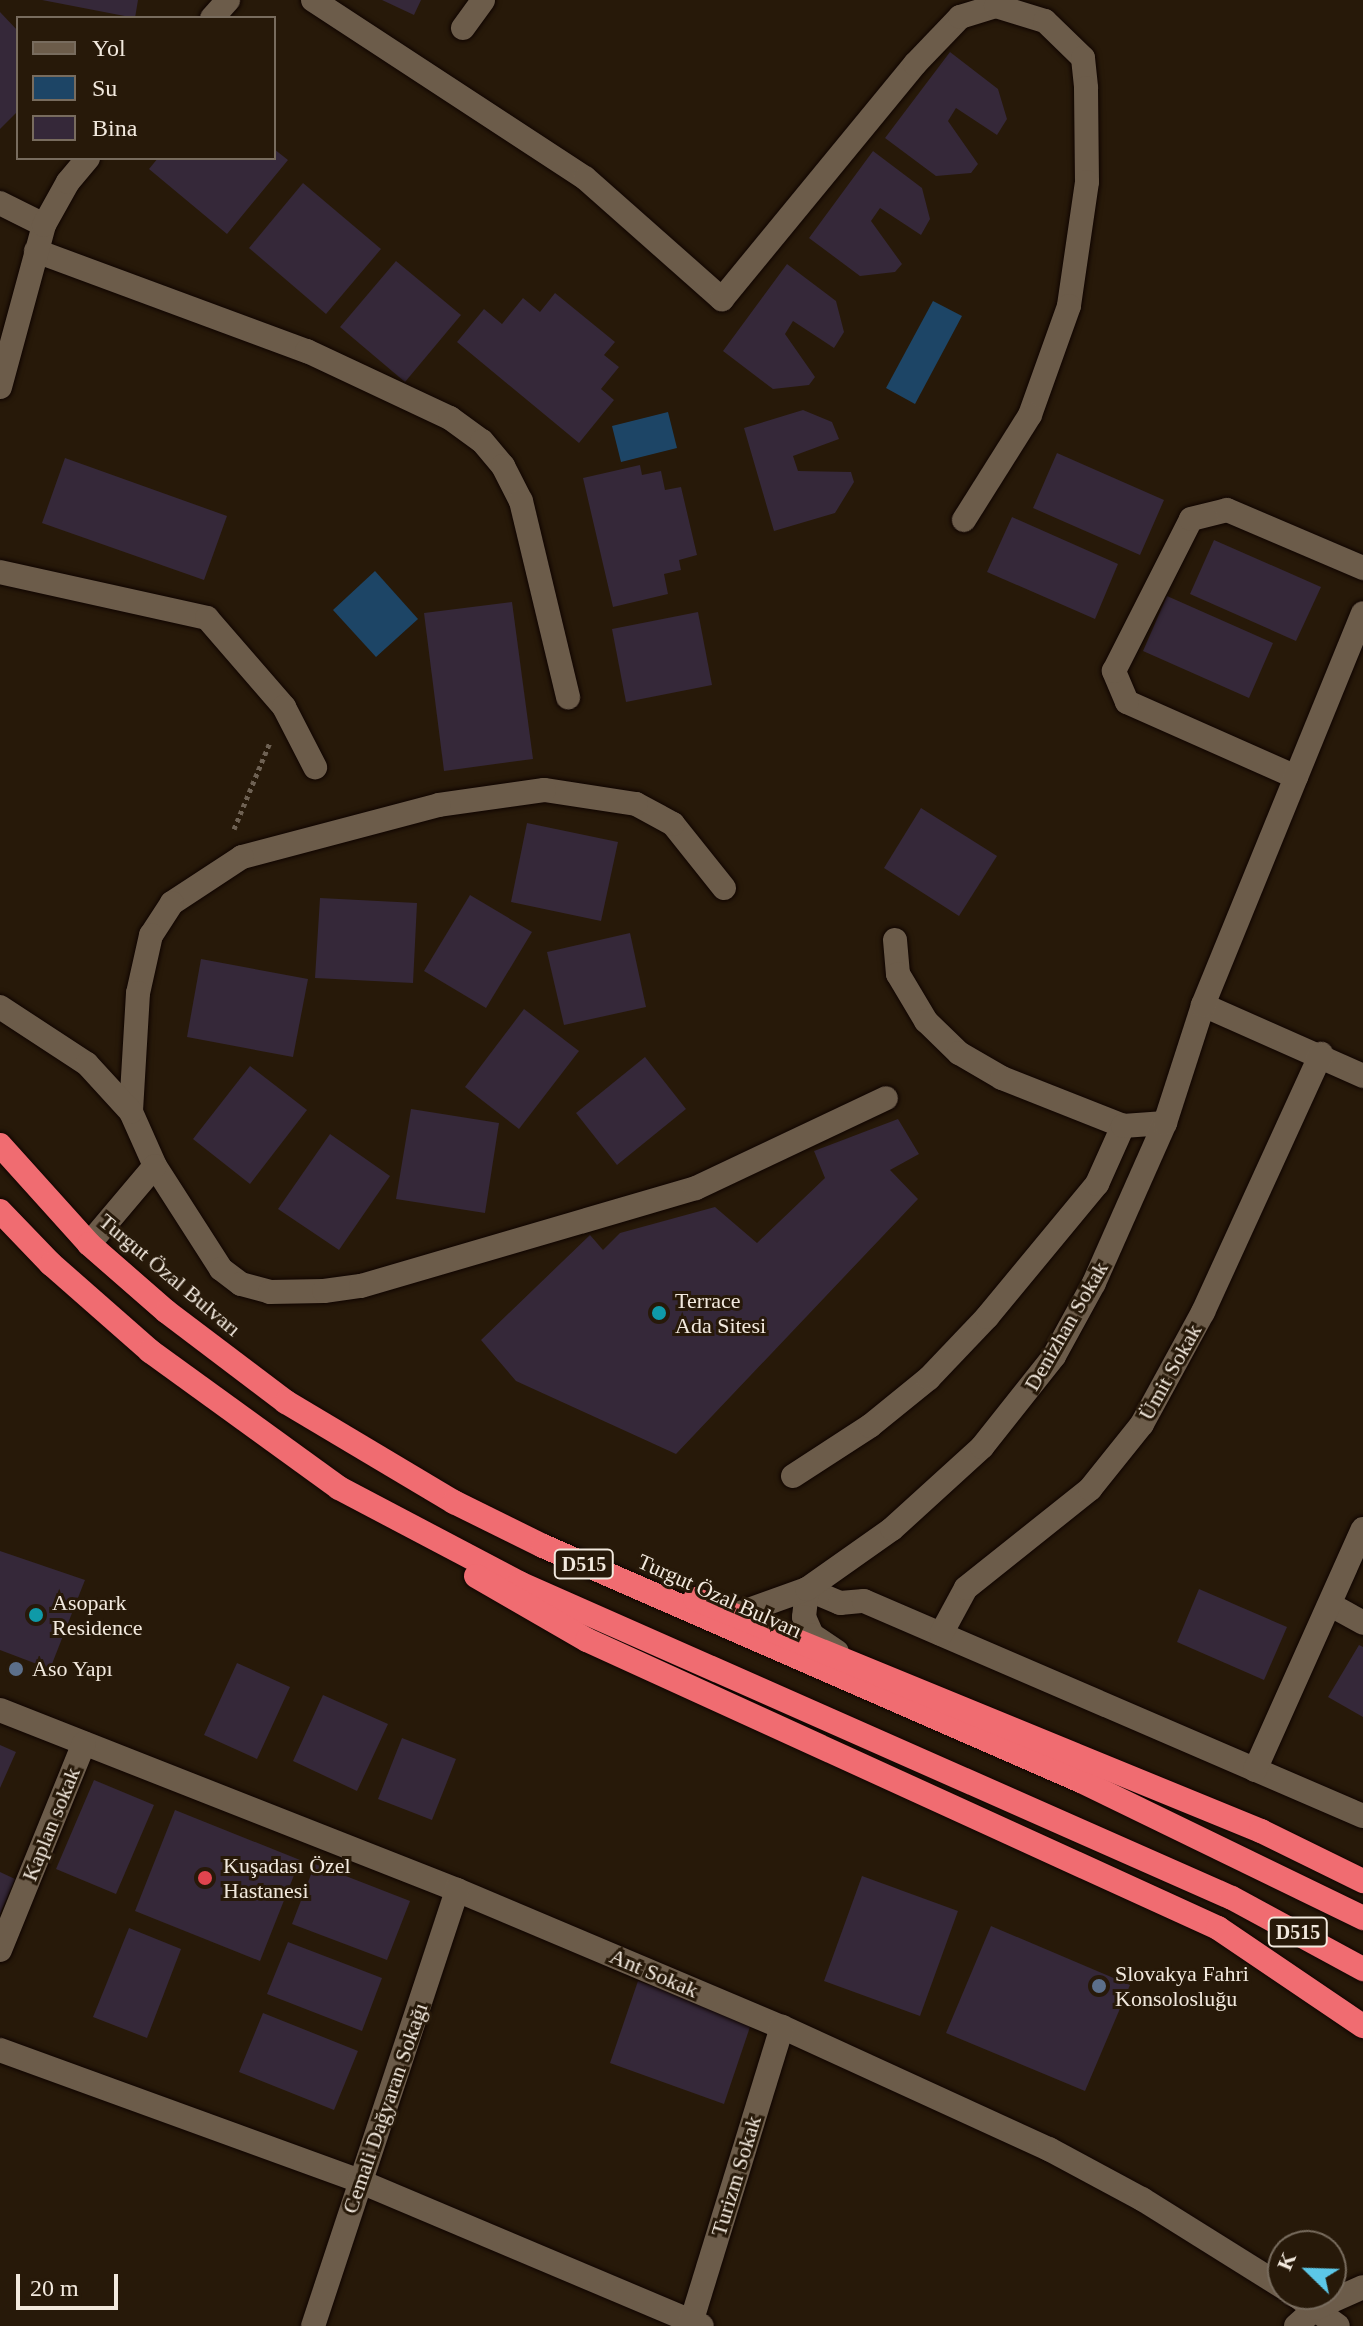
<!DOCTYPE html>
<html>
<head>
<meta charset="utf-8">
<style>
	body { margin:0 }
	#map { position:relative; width:1363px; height:2326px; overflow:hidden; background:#271909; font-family:Georgia,serif }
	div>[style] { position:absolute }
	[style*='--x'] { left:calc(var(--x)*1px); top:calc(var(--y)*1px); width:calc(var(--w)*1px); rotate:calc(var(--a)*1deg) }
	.water>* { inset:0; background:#1d4566 }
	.building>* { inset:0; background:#352839 }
	.path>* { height:5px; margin-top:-2.5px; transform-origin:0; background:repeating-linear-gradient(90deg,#6e6153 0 4px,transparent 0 8px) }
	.roads { filter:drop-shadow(0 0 2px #0f0400) drop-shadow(0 0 2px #0f0400) }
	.minor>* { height:24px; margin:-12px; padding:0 12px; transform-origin:12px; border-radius:12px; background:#6c5c4a }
	.highway>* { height:24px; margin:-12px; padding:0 12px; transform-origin:12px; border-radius:12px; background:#f06c71 }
	.dots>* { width:22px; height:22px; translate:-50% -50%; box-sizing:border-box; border:4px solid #271909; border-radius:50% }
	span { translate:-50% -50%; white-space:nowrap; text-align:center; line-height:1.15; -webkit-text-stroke:6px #271909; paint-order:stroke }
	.shield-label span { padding:2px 6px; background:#271909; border:2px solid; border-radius:6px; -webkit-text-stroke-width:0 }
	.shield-label { font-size:20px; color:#f2e9de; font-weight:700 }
	.street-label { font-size:22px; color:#f2e9de }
	.poi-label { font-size:22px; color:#f2e9de }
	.left { translate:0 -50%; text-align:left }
	.legend { position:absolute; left:16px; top:16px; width:260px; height:144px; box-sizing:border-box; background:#271909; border:2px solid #786c5e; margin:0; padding:10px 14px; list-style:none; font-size:24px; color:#f2e9de }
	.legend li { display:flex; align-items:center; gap:16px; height:40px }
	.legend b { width:40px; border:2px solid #786c5e }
	.north { position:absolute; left:1267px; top:2230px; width:80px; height:80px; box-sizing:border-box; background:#271909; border:2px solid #786c5e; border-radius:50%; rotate:293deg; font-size:22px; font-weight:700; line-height:32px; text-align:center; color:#f2e9de }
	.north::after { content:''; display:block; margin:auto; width:28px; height:36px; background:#5cc7e8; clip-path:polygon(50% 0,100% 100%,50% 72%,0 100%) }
	.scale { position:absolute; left:16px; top:2274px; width:102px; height:36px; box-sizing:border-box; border:4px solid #f2e9de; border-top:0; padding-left:10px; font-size:24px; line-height:28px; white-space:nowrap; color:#f2e9de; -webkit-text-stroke:6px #271909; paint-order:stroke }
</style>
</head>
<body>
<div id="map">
	<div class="water">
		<div style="clip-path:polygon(933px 301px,962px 316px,915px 404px,886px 388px)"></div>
		<div style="clip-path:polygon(668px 412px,677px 448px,621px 462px,612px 426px)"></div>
		<div style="clip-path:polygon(375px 571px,418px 619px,376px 657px,333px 610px)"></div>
	</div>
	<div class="building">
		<div style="clip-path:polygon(42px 0,138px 0,135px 18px)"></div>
		<div style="clip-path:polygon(382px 0,421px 0,414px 15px)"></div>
		<div style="clip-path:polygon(0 12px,18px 31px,18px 111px,0 129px)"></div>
		<div style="clip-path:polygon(950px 52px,998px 89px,1007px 119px,997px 135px,956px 108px,948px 121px,978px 164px,971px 173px,936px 176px,885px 138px)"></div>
		<div style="clip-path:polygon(274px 149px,288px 160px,227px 234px,149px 169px,158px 158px,274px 158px)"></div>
		<div style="clip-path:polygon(873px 151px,922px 188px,930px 219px,921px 235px,880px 208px,871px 221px,902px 264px,895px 272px,860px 276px,809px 238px)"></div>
		<div style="clip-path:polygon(303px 183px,381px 249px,326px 314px,249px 248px)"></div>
		<div style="clip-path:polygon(396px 261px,461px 315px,405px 382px,340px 327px)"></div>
		<div style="clip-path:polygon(787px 264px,836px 301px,844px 332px,834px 348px,793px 321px,785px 334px,815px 377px,809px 385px,773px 389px,723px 351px)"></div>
		<div style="clip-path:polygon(555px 293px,615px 342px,604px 355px,619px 367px,601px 389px,614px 400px,579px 443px,457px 342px,484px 309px,502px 324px,523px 298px,540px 312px)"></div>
		<div style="clip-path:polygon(803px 410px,832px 422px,839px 439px,793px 456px,798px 471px,851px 472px,854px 482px,835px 513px,774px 531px,744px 428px)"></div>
		<div style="clip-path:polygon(1057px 453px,1164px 500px,1140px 555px,1033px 508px)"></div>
		<div style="clip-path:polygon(65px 458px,227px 516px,204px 580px,42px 523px)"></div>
		<div style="clip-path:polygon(640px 465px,642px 475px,661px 471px,665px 490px,681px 487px,697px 555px,679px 560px,681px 570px,664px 574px,668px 594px,613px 607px,583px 478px)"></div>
		<div style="clip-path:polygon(1012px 517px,1118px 564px,1095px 619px,987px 572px)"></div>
		<div style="clip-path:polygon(1214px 540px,1321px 587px,1296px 641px,1190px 594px)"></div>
		<div style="clip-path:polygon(1167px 596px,1273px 643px,1249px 698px,1143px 651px)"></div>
		<div style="clip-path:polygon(512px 602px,533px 759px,444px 771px,424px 613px)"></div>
		<div style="clip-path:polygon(698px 612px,712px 685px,626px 702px,612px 629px)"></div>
		<div style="clip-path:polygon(921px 808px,997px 856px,959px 916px,884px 868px)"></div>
		<div style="clip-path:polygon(527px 823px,618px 842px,601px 921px,511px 902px)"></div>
		<div style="clip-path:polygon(470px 895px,532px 932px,486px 1008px,424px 971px)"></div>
		<div style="clip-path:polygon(320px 898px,417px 903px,413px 983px,315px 978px)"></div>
		<div style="clip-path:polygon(630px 933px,646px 1007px,564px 1025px,547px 952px)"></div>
		<div style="clip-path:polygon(201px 959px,308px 979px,293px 1057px,187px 1037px)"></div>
		<div style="clip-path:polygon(524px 1009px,579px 1051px,519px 1129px,465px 1087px)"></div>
		<div style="clip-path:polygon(645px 1057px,686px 1109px,617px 1165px,576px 1113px)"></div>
		<div style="clip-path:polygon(250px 1066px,307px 1110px,250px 1184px,193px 1139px)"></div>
		<div style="clip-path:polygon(411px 1109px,499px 1123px,485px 1213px,396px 1199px)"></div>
		<div style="clip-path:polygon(898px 1119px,919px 1154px,890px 1170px,918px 1199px,676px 1454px,516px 1381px,481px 1340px,590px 1235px,603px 1250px,620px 1233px,715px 1207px,757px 1243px,825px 1178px,814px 1151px)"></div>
		<div style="clip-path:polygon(330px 1134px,390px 1176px,339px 1250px,278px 1209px)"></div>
		<div style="clip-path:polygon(0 1551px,85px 1580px,50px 1669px,0 1650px)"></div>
		<div style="clip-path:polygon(1199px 1589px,1287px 1627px,1264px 1680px,1177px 1642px)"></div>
		<div style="clip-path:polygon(1359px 1645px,1363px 1647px,1363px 1717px,1328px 1697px)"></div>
		<div style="clip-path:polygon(237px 1663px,290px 1687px,257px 1759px,204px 1735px)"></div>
		<div style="clip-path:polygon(323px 1695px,388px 1724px,357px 1791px,293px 1761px)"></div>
		<div style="clip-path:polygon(402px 1738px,456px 1759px,432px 1820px,378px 1799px)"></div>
		<div style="clip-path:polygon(0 1745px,16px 1752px,0 1788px)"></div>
		<div style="clip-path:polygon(94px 1780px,154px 1805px,116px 1894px,56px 1869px)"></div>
		<div style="clip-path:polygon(175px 1810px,300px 1860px,260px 1961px,135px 1911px)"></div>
		<div style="clip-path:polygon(315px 1864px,410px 1901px,387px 1960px,292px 1924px)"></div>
		<div style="clip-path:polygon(0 1872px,15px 1879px,0 1914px)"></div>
		<div style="clip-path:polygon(862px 1876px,958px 1911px,920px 2016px,824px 1981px)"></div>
		<div style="clip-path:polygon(991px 1926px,1130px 1985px,1085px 2091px,946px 2033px)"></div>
		<div style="clip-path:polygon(129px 1928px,181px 1949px,147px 2038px,93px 2017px)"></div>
		<div style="clip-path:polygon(288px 1942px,382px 1978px,362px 2031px,267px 1994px)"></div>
		<div style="clip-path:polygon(638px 1981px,752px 2021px,724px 2104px,610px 2063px)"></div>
		<div style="clip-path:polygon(263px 2013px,358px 2051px,334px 2110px,239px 2072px)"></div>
	</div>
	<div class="path">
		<div style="--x:234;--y:829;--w:94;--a:-67.5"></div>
	</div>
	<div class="roads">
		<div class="minor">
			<div style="--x:313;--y:0;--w:325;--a:33.2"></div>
			<div style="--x:585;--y:178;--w:183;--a:41.5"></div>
			<div style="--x:722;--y:299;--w:304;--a:-50.6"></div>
			<div style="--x:915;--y:64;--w:65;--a:-46.2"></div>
			<div style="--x:960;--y:17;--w:38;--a:-17"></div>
			<div style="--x:996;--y:6;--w:51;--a:17"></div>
			<div style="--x:1045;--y:21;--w:53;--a:44.2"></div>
			<div style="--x:1083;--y:58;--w:30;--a:84"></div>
			<div style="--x:1086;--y:88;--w:94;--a:89.4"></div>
			<div style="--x:1087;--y:182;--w:125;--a:98.3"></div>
			<div style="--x:1069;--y:306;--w:116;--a:109.7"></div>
			<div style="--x:1030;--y:415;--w:124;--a:122.2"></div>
			<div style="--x:212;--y:18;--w:24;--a:-48"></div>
			<div style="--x:463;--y:28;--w:34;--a:-54"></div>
			<div style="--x:0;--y:203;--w:49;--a:26.6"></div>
			<div style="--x:36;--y:251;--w:289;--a:20.3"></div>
			<div style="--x:307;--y:351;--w:158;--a:25.1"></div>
			<div style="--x:450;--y:418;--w:39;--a:36"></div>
			<div style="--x:482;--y:441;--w:33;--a:50"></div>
			<div style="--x:503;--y:466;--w:39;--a:63"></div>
			<div style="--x:521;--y:501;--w:202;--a:76.5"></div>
			<div style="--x:0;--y:387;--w:168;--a:-74.8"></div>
			<div style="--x:44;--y:225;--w:49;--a:-60.8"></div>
			<div style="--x:68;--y:182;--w:31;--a:-50"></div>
			<div style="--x:0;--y:572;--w:212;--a:12.5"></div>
			<div style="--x:207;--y:618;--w:118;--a:49.1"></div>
			<div style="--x:284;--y:707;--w:68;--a:62.7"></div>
			<div style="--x:1296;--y:777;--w:185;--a:-156.1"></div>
			<div style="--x:1127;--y:702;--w:34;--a:-113"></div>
			<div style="--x:1114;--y:671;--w:170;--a:-63.1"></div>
			<div style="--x:1191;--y:519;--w:37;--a:-14"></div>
			<div style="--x:1227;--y:510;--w:148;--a:23.1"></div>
			<div style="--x:724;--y:888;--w:82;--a:-128.6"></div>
			<div style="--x:673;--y:824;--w:42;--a:-151.6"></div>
			<div style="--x:636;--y:804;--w:93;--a:-171.3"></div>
			<div style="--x:544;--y:790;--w:106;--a:171.9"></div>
			<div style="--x:439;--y:805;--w:204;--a:165.2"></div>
			<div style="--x:242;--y:857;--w:84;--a:146.7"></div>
			<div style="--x:172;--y:903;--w:38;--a:123"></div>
			<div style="--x:151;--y:935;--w:59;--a:102.6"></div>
			<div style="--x:138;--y:993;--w:119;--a:93.4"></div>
			<div style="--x:131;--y:1112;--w:59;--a:66"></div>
			<div style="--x:155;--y:1166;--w:122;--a:57.3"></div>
			<div style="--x:221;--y:1269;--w:25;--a:37"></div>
			<div style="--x:241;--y:1284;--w:30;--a:15"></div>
			<div style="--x:270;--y:1292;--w:54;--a:-1.1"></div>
			<div style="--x:324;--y:1291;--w:37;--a:-8"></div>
			<div style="--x:361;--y:1286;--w:349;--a:-16.3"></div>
			<div style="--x:696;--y:1188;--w:210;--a:-25.3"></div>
			<div style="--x:895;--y:940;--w:34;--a:85"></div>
			<div style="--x:898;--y:974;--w:55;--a:59.2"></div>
			<div style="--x:926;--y:1021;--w:46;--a:44.1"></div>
			<div style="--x:959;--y:1053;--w:50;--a:30.2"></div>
			<div style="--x:1002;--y:1078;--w:130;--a:21.6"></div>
			<div style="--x:1203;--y:1005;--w:175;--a:23.9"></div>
			<div style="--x:0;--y:1007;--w:104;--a:33.2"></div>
			<div style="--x:87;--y:1064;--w:65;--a:47.5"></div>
			<div style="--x:89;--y:1244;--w:102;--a:-49.8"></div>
			<div style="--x:793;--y:1476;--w:92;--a:-33"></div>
			<div style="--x:870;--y:1426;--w:76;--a:-39.1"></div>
			<div style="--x:929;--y:1378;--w:84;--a:-46.4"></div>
			<div style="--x:987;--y:1317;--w:173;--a:-50.4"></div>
			<div style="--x:1097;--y:1184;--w:64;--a:-65.9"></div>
			<div style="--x:1123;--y:1126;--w:42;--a:-4.1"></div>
			<div style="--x:807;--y:1589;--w:36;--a:23"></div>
			<div style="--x:840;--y:1603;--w:24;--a:-5"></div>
			<div style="--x:864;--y:1601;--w:543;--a:23.31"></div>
			<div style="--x:807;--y:1589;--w:28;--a:96"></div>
			<div style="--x:804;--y:1617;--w:20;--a:66"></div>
			<div style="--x:812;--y:1635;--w:30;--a:34"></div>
			<div style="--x:1340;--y:1610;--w:26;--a:29"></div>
			<div style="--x:740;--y:1613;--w:71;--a:-19.7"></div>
			<div style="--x:807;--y:1589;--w:104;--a:-35.2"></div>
			<div style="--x:892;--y:1529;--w:122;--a:-42.3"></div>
			<div style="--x:982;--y:1447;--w:116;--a:-51.6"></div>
			<div style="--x:1054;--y:1356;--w:83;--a:-61.3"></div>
			<div style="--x:1094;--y:1283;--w:175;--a:-66.1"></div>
			<div style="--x:1165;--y:1123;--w:124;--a:-72.1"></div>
			<div style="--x:1203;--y:1005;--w:423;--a:-67.8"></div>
			<div style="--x:941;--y:1634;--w:52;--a:-61.5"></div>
			<div style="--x:966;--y:1588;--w:159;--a:-38.6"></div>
			<div style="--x:1090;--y:1489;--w:83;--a:-51.3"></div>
			<div style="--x:1142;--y:1424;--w:128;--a:-61.4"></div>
			<div style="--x:1203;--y:1312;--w:284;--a:-65.4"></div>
			<div style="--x:0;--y:1710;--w:491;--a:21.5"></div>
			<div style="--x:457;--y:1890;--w:353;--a:22.9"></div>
			<div style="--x:782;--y:2027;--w:294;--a:24.6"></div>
			<div style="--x:1049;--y:2149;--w:106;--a:28.3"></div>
			<div style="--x:1142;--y:2199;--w:166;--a:32"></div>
			<div style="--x:1255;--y:1770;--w:264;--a:-65.9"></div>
			<div style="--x:0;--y:1950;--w:223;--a:-67.9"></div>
			<div style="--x:0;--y:2050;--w:382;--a:20"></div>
			<div style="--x:359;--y:2181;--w:372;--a:22.9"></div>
			<div style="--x:1294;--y:2294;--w:54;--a:36"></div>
			<div style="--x:313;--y:2326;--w:459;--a:-71.7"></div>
			<div style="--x:690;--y:2326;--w:313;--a:-72.9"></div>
			<div style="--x:1296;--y:2326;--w:27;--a:-42"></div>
			<div style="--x:1316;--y:2308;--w:51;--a:-24.1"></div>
		</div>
		<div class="highway">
			<div style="--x:0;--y:1145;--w:133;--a:48"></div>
			<div style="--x:89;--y:1244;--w:103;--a:41.1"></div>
			<div style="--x:167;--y:1312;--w:149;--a:37.1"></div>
			<div style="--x:286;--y:1402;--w:196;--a:30.8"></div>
			<div style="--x:454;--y:1502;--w:99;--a:26.3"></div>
			<div style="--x:543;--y:1546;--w:587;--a:23.6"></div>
			<div style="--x:1081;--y:1781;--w:314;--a:25.9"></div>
			<div style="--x:0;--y:1211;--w:74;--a:46.1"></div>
			<div style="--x:51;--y:1264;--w:132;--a:41.3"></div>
			<div style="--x:150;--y:1351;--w:233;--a:35.9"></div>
			<div style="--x:339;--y:1488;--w:204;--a:27.8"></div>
			<div style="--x:519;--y:1583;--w:779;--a:23.84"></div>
			<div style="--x:1232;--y:1898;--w:149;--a:28.5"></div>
			<div style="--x:476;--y:1576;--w:128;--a:30"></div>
			<div style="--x:587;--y:1640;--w:694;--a:24.53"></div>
			<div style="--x:1218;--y:1928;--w:175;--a:34.1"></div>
			<div style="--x:695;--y:1599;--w:612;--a:22.29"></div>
			<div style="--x:1261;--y:1831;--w:114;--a:26.1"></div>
		</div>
	</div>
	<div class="dots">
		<div style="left:659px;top:1313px;background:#0f9aa8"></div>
		<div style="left:36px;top:1615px;background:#0f9aa8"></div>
		<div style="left:16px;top:1669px;background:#5c6f8a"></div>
		<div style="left:205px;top:1878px;background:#e0444e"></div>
		<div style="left:1099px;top:1986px;background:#5c6f8a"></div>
	</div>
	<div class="shield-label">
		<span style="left:584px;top:1564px">D515</span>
		<span style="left:1298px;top:1932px">D515</span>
	</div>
	<div class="street-label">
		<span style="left:170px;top:1275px;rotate:40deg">Turgut Özal Bulvarı</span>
		<span style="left:1066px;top:1326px;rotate:-60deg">Denizhan Sokak</span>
		<span style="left:1170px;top:1372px;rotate:-61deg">Ümit Sokak</span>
		<span style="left:720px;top:1596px;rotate:24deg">Turgut Özal Bulvarı</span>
		<span style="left:51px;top:1824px;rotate:-68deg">Kaplan sokak</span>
		<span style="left:654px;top:1973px;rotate:23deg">Ant Sokak</span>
		<span style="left:385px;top:2108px;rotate:-71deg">Cemali Dağyaran Sokağı</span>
		<span style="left:736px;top:2176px;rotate:-73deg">Turizm Sokak</span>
	</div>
	<div class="poi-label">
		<span class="left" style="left:675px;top:1313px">Terrace<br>Ada Sitesi</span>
		<span class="left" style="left:52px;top:1615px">Asopark<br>Residence</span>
		<span class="left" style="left:32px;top:1669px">Aso Yapı</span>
		<span class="left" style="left:223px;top:1878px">Kuşadası Özel<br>Hastanesi</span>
		<span class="left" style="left:1115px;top:1986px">Slovakya Fahri<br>Konsolosluğu</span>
	</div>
	<ul class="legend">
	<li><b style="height:10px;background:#6c5c4a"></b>Yol</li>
	<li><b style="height:22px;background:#1d4566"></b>Su</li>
	<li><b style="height:22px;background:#352839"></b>Bina</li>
	</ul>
	<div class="north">K</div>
	<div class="scale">20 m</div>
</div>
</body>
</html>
